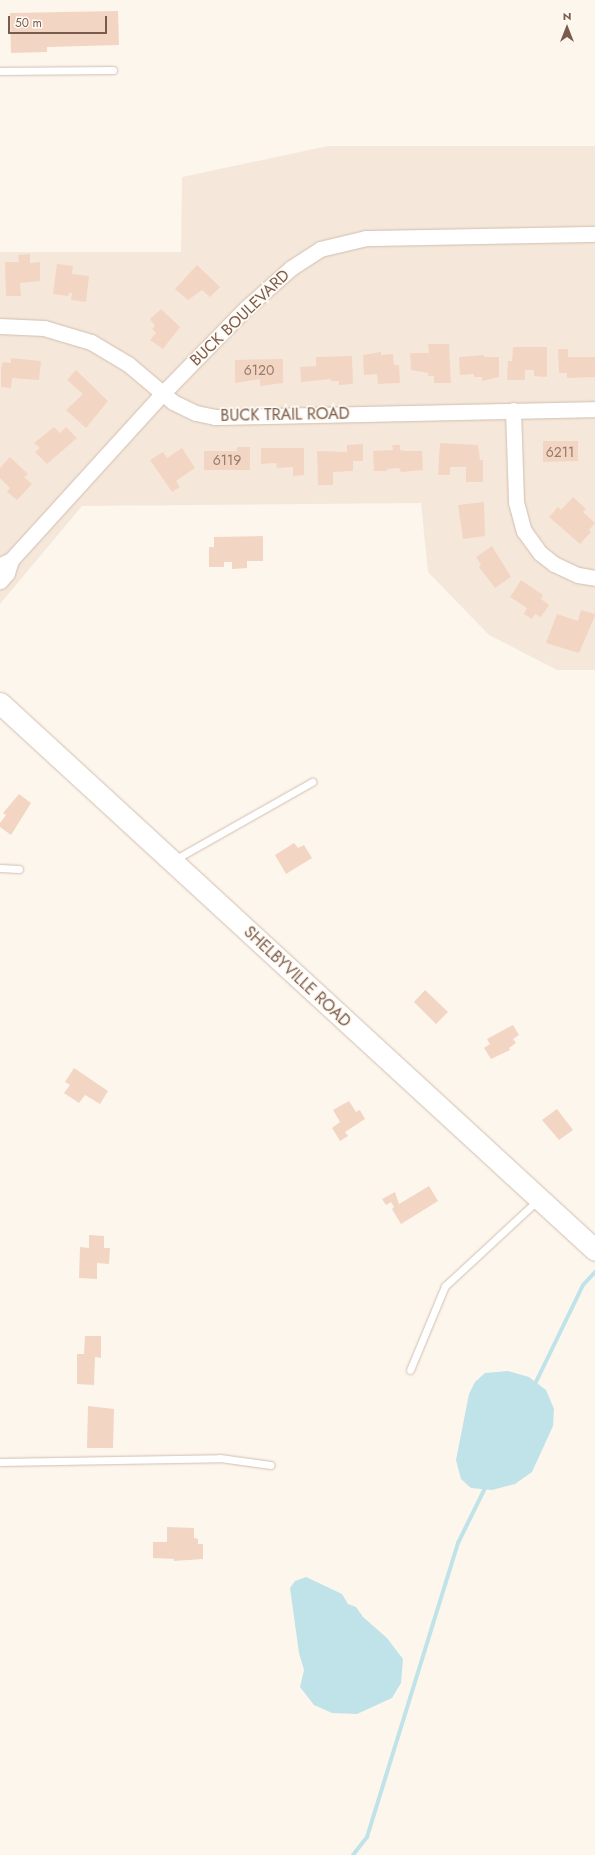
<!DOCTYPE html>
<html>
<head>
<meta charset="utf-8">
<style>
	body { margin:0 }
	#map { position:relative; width:595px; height:1855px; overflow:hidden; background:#fdf6ec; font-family:Jost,sans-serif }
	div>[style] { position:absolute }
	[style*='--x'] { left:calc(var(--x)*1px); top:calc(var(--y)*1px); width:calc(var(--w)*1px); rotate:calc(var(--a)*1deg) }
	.residential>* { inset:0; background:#f5e8da }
	.water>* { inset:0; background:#bfe3e8 }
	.stream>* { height:4px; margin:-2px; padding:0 2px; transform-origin:2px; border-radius:2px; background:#bfe3e8 }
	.building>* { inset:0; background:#f3d5c3 }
	.roads { filter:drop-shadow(0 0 1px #d1beb0) drop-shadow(0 0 1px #d1beb0) }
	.lane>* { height:7px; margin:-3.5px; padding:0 3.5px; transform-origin:3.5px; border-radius:3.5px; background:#fff }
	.street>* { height:15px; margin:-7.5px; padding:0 7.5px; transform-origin:7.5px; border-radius:7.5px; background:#fff }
	.secondary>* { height:21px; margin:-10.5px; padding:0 10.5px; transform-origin:10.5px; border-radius:10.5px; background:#fff }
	span { translate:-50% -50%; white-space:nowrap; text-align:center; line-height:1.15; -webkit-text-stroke:3.5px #fffaf3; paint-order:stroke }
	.number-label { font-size:14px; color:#987a6a }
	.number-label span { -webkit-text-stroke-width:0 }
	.street-label { font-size:16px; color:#7a5c4d }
	.north { position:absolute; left:547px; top:8px; width:40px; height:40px; -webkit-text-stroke:3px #fffaf3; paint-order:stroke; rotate:0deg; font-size:11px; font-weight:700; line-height:16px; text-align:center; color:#7a5c4d }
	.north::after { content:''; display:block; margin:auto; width:14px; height:18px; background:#7a5c4d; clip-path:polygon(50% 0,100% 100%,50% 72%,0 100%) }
	.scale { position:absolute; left:8px; top:16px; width:99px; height:18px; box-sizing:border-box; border:2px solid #7a5c4d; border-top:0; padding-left:5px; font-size:12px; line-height:14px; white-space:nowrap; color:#7a5c4d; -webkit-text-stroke:3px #fffaf3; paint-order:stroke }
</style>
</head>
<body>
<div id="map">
	<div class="residential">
		<div style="clip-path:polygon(328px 146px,595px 146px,595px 670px,557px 670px,489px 635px,428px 572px,421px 503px,82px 506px,0 604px,0 252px,181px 252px,182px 177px)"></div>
	</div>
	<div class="water">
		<div style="clip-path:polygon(508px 1371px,529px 1377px,546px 1390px,554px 1409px,553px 1426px,532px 1472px,515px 1484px,492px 1490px,471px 1488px,461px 1479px,456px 1460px,469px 1394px,475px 1382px,485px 1373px)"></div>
		<div style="clip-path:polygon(306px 1577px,342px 1594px,348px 1604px,356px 1607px,363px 1617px,387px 1638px,403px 1659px,401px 1683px,392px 1698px,357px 1714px,332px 1713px,314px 1705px,300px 1687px,304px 1670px,299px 1653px,290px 1588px,295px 1581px)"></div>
	</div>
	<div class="stream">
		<div style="--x:534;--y:1386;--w:112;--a:-64.1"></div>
		<div style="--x:583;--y:1285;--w:18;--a:-47"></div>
		<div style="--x:353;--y:1855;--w:23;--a:-52"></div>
		<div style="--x:367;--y:1837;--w:308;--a:-72.8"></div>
		<div style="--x:458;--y:1543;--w:64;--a:-63.8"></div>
	</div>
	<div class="building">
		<div style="clip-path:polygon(118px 11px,119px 45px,47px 47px,47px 52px,11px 53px,10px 13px)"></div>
		<div style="clip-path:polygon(30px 254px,30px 263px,40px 262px,40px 281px,20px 283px,21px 296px,6px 296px,5px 262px,19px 262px,18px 255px)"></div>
		<div style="clip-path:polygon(57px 264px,73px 266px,72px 274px,89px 276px,86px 302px,71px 300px,72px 293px,69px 293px,68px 296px,53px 294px)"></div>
		<div style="clip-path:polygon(197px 265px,220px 287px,210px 297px,202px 290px,188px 300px,175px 289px)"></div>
		<div style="clip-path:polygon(161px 309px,180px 327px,163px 349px,150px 340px,156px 333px,152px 329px,155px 326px,150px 319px)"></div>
		<div style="clip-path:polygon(428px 344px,449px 344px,451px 383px,434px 383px,434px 376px,428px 376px,428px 373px,411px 370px,410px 353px,429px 353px)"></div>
		<div style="clip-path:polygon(513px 347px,547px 347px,547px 377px,534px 376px,534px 370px,525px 370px,525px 380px,507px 380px,508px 361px,512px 361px)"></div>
		<div style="clip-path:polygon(558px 349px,568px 349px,568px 357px,595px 357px,595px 377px,567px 378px,567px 373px,559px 373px)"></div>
		<div style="clip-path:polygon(381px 352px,381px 355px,393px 354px,394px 365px,399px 365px,400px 383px,378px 384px,377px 374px,364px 375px,363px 355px)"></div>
		<div style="clip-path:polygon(484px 355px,484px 357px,499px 357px,499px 377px,482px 381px,482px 377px,474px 377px,474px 374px,460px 375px,459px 357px)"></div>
		<div style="clip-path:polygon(352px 356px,353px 384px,339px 385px,339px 381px,331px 381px,331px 379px,301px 382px,300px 367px,316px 366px,316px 357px)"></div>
		<div style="clip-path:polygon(11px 358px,41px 361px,39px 380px,12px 378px,11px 388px,1px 387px,1px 368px,3px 362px,11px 363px)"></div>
		<div style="clip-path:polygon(283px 359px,283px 383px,260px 386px,260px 379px,235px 383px,235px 360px)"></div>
		<div style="clip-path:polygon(76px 370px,108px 401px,86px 428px,66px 410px,83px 394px,67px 380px)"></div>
		<div style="clip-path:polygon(54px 427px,60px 433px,66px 427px,77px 438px,47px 464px,35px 452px,40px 448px,34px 443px)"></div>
		<div style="clip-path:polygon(543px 441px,578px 441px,578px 461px,543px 462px)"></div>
		<div style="clip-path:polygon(440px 443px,478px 445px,480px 460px,483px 460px,483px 482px,466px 482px,466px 467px,450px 467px,450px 475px,438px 475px)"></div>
		<div style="clip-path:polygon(363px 444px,363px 461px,353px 461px,353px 471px,333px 472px,333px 485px,318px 485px,317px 451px,347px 452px,347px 445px)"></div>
		<div style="clip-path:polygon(392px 445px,400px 445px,400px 450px,405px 451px,422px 451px,423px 470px,401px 472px,399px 468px,387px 469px,387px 471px,374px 471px,373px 451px,393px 450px)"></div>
		<div style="clip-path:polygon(237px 447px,250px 447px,250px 470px,204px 470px,204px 451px,237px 451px)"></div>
		<div style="clip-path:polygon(182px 448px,195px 468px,176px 481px,180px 487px,172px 492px,150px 460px,163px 452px,167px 458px)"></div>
		<div style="clip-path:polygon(261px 448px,304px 448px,304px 475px,293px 476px,293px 467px,277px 468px,276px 463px,261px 464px)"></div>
		<div style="clip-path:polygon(10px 457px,28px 474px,24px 477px,32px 484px,17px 500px,7px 492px,10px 488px,0 478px,0 468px)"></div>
		<div style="clip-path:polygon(573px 497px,586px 509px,583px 512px,595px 523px,589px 530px,591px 532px,580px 544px,549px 517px,558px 507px,561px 510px)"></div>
		<div style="clip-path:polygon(484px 502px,485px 536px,463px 539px,458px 505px)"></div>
		<div style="clip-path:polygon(263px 536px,263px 561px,247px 561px,247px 568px,232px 569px,232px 562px,224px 562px,224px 567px,209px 567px,209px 547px,214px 547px,214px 537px)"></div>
		<div style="clip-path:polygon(492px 546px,511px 577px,495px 588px,479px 567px,481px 565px,476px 557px)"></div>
		<div style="clip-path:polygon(521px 580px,543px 595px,541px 599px,549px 605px,541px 617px,535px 614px,532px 619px,524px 614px,527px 608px,510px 597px)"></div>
		<div style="clip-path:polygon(581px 610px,595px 614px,595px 616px,579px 653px,546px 643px,557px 614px,578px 621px)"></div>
		<div style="clip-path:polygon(19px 794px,31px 803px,11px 835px,0 827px,0 823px,6px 815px,3px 813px)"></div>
		<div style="clip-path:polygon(294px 843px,298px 848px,304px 845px,312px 858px,286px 874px,275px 855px)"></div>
		<div style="clip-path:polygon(425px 990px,448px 1012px,436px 1024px,414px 1002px)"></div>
		<div style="clip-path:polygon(513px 1025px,519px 1035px,513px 1039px,516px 1043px,509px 1048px,510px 1050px,491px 1059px,484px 1048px,490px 1044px,487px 1039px)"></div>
		<div style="clip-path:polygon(74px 1068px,108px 1091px,100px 1104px,85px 1095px,79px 1103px,64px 1093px,70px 1085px,65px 1082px)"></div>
		<div style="clip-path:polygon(349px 1101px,356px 1112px,360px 1110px,365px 1119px,345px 1132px,348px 1136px,340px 1141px,332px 1128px,340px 1122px,333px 1110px)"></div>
		<div style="clip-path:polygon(557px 1109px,573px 1130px,559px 1140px,542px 1120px)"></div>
		<div style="clip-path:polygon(429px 1186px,438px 1201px,401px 1224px,392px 1209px,394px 1207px,391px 1202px,386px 1205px,382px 1199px,395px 1192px,399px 1204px)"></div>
		<div style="clip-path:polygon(89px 1235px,104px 1236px,104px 1248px,110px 1248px,109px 1264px,97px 1263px,97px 1279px,79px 1278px,80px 1247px,89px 1248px)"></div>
		<div style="clip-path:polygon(85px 1336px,101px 1336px,101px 1358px,95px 1357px,94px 1385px,77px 1384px,77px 1354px,84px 1354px)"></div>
		<div style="clip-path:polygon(88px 1406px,114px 1409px,113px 1448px,87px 1448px)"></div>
		<div style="clip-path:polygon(167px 1527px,194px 1528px,194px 1538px,198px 1539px,198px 1544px,203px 1544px,203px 1559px,174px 1561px,174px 1559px,153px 1558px,153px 1542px,167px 1542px)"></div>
	</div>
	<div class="roads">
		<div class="lane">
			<div style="--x:0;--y:71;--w:113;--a:-0.5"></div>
			<div style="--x:174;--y:860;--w:159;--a:-29.5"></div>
			<div style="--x:0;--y:868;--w:19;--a:3"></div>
			<div style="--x:410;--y:1370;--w:91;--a:-67.4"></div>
			<div style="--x:445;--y:1286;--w:127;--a:-42.8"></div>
			<div style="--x:0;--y:1462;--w:220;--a:-1"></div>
			<div style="--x:220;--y:1458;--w:51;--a:7.8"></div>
		</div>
		<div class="street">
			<div style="--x:0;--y:326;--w:44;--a:2.6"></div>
			<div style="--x:44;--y:328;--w:49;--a:16.6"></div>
			<div style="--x:91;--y:342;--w:43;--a:30.7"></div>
			<div style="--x:128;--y:364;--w:59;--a:40.2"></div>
			<div style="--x:173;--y:402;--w:25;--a:26"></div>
			<div style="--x:196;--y:413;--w:19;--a:12"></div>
			<div style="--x:215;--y:417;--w:380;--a:-1.2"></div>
			<div style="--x:513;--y:410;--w:92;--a:88.1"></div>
			<div style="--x:516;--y:502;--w:30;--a:75"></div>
			<div style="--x:524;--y:531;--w:27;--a:54"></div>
			<div style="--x:540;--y:553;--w:18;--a:38"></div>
			<div style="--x:554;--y:564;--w:26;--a:25"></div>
			<div style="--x:578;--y:575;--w:17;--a:10"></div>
			<div style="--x:11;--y:560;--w:224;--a:-47.7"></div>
			<div style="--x:162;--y:394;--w:120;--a:-45.7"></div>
			<div style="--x:246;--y:308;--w:60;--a:-41.6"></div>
			<div style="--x:291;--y:268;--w:35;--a:-33"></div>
			<div style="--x:320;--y:249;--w:47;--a:-13.4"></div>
			<div style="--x:366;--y:238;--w:229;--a:-1"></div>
			<div style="--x:0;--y:565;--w:12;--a:-24"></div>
			<div style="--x:11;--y:560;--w:14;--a:107"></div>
			<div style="--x:7;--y:573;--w:11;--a:131"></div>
		</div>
		<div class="secondary">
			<div style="--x:0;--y:703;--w:808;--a:42.59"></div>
		</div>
	</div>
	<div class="number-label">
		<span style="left:259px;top:370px">6120</span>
		<span style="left:560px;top:452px">6211</span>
		<span style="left:227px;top:460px">6119</span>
	</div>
	<div class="street-label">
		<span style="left:240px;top:318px;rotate:-44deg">BUCK BOULEVARD</span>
		<span style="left:285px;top:415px;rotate:-1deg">BUCK TRAIL ROAD</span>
		<span style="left:297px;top:977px;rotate:43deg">SHELBYVILLE ROAD</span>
	</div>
	<div class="north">N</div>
	<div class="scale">50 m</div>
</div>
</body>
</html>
